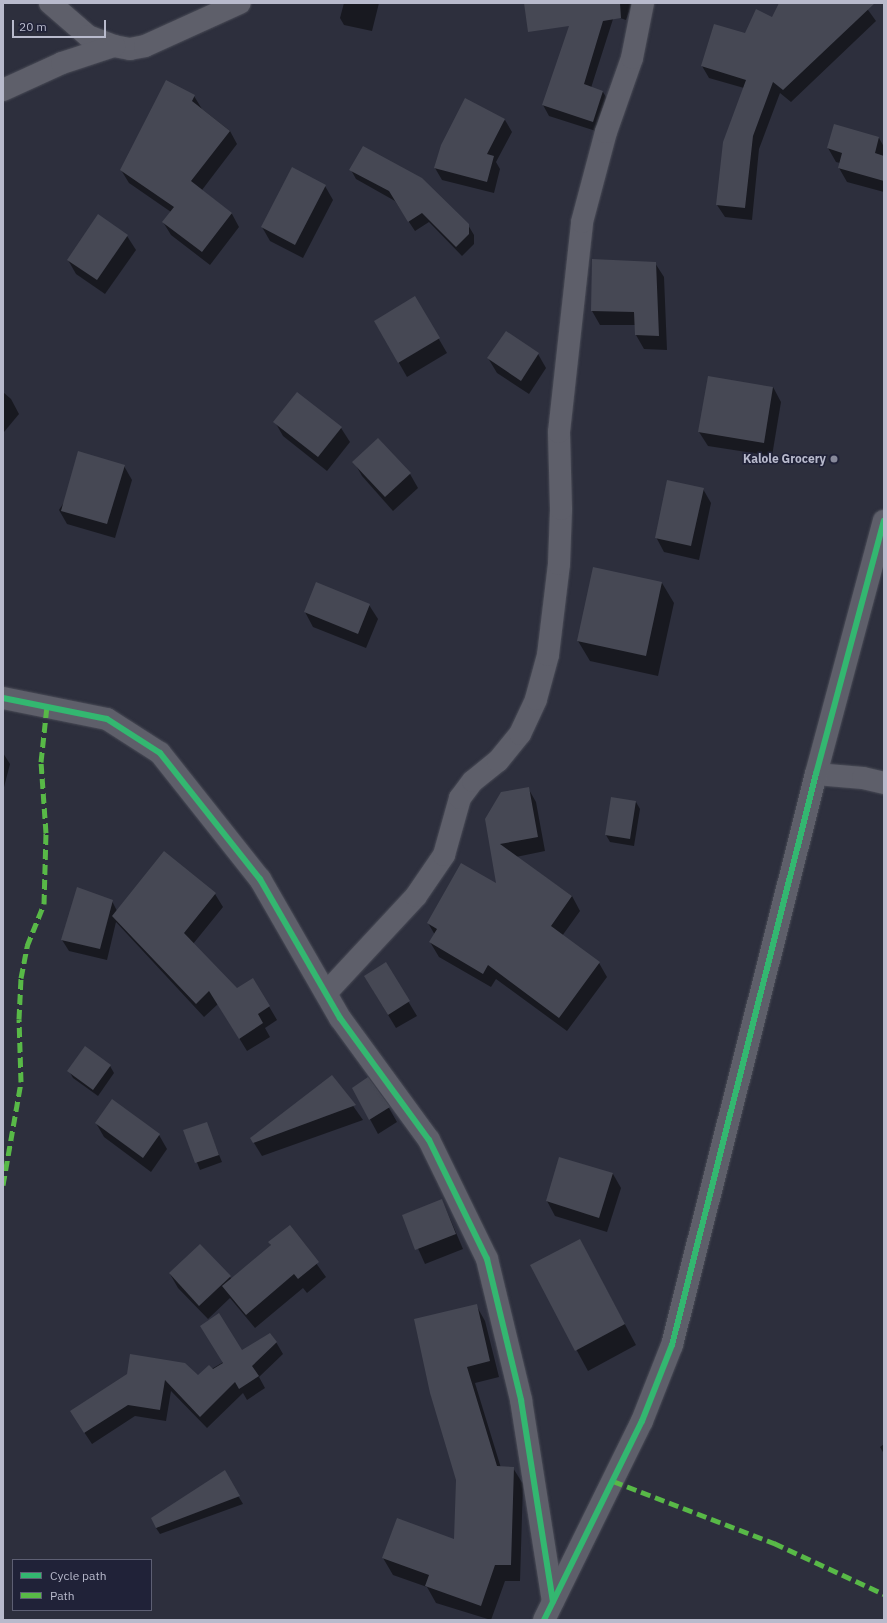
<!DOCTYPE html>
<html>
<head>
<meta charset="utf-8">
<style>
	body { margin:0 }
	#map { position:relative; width:887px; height:1623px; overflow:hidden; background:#2d2f3d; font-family:"IBM Plex Sans",sans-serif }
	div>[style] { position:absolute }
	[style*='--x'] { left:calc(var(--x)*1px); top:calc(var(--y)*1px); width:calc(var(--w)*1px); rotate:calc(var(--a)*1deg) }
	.shadow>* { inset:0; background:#0007 }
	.building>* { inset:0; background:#464854 }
	.roads { filter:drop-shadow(0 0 1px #494b56) drop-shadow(0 0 1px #494b56) }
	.minor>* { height:22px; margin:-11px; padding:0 11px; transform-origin:11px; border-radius:11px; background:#5e5f6a }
	.tertiary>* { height:22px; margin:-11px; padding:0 11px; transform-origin:11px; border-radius:11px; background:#5e5f6a }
	.quiet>* { height:5px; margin-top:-2.5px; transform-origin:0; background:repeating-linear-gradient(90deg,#58b947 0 10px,transparent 0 15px) }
	.cycleway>* { height:6px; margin:-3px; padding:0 3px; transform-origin:3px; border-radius:3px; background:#33b770 }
	.dots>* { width:11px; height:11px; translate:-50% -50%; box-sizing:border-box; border:2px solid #202238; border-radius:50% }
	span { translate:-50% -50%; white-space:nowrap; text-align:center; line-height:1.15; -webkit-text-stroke:3px #202238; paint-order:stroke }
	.poi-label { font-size:12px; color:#b8bacc; font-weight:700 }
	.right { translate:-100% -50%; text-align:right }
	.frame { position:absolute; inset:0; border:4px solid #b8bacc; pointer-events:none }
	.legend { position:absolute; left:12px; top:1559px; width:140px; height:52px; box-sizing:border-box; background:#202238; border:1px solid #5d5f73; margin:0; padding:5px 7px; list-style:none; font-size:12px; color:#b8bacc }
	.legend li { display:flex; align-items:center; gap:8px; height:20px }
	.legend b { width:20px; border:1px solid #5d5f73 }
	.scale { position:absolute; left:12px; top:20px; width:94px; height:18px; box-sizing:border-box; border:2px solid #b8bacc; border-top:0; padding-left:5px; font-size:12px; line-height:14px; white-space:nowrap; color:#b8bacc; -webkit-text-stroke:3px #202238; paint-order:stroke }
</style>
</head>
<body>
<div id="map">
	<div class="shadow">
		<div style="clip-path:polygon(344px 3px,379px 3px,372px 31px,344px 25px,340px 18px)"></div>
		<div style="clip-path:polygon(595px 3px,632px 3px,626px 20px,614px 16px,591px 88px,603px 92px,609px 102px,599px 132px,549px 116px,543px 105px,577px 6px)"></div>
		<div style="clip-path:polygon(780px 3px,863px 3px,876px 21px,791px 102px,780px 93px,759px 149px,752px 220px,725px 217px,717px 205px,744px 88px,709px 78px,702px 66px,745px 34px,773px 19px)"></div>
		<div style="clip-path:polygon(194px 96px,202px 109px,230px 131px,237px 144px,202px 190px,232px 214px,239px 227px,210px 265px,171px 235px,163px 222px,171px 212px,129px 183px,121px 170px)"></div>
		<div style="clip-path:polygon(505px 120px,512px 132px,496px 162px,500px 169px,494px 193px,442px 180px,435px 168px)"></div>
		<div style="clip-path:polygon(879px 138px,884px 147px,884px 192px,847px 182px,839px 168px,840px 163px,836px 162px,828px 148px)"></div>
		<div style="clip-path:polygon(351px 170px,468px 225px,474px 235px,474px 244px,462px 256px,429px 222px,415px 231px,395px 201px,356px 179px)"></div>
		<div style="clip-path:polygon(325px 186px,333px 200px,303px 258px,270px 241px,262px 227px)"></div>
		<div style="clip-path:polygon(127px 236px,136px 250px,105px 294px,76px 274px,68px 260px)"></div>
		<div style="clip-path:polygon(655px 263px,664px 277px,667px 350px,644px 349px,636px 335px,636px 325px,600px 325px,592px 311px)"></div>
		<div style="clip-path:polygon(415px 298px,447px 353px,407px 377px,375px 321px)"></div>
		<div style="clip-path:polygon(538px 354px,546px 368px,529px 394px,497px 373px,488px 358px)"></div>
		<div style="clip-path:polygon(773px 387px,781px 402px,772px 456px,708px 446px,699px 432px)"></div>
		<div style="clip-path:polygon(3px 392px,11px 399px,19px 414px,4px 432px)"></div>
		<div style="clip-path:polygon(297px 393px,341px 428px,350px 442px,327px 471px,283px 436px,275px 422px)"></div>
		<div style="clip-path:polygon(354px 462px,410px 474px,418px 488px,393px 511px,362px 476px)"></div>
		<div style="clip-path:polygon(124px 466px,132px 480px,115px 538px,67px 524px,59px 510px,74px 487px)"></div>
		<div style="clip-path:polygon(703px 489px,711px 503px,699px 560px,664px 552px,656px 537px)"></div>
		<div style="clip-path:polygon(662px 583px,674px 603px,658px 676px,590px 661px,578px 641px)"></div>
		<div style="clip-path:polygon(317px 584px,369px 605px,378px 619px,366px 648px,313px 627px,305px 612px)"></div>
		<div style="clip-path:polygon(3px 753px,10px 764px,3px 791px)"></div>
		<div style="clip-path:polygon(528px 788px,536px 802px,545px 851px,516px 857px,572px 896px,580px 911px,562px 936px,599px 963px,607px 977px,567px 1031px,496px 979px,491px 987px,439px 957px,430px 942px,435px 935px,428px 923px,498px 885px,486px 819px)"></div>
		<div style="clip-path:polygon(636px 802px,640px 809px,634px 846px,610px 842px,606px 835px)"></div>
		<div style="clip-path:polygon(215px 894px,223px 907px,193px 944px,237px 990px,253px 979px,277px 1020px,265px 1028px,270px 1037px,247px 1051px,218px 1004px,204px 1017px,116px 922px,107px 960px,69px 951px,62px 940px,112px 901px,117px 911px)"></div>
		<div style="clip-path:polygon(385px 963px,417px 1016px,396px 1028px,373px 990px)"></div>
		<div style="clip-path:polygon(110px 1066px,114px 1073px,98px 1096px,73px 1078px,69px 1071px)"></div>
		<div style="clip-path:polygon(332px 1076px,363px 1120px,262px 1156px,251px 1138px)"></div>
		<div style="clip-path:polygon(353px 1088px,389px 1108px,397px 1122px,378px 1134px)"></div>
		<div style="clip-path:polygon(96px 1123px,159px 1135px,167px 1149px,151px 1172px,104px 1137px)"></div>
		<div style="clip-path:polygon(206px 1123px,222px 1162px,200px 1170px,184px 1130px)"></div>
		<div style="clip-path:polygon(560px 1158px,613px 1174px,621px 1188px,607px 1232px,555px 1216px,547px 1201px)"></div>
		<div style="clip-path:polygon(442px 1200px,463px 1249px,425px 1264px,403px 1215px)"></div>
		<div style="clip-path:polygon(290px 1227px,326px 1277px,307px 1293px,303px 1288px,255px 1328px,230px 1298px,208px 1319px,178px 1288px,170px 1274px,230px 1277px,232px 1280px,271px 1246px,270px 1243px)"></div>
		<div style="clip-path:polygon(591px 1261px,636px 1345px,588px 1371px,531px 1266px)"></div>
		<div style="clip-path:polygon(476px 1305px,485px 1321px,499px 1377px,475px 1383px,501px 1468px,513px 1468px,523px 1484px,520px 1581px,505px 1581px,491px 1620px,436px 1603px,427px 1587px,393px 1575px,383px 1558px,455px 1540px,457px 1479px,415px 1320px)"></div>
		<div style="clip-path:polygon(276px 1342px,283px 1354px,259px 1377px,265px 1388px,247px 1400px,243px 1393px,207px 1428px,171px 1391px,166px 1421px,135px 1416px,92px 1444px,78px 1423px,127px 1375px,198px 1377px,242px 1351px)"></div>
		<div style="clip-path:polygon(884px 1444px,884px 1454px,880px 1447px)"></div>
		<div style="clip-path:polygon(224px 1472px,243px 1504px,160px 1534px,156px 1528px)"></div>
	</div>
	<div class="building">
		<div style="clip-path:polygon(524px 3px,620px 3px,621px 18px,603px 21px,584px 84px,603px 91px,593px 122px,542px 105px,569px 26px,528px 32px)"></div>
		<div style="clip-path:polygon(779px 3px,875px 3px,783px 90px,773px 82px,753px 136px,745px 208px,716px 205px,723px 142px,746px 80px,701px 66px,714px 24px,745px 33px,756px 9px,772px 17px)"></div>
		<div style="clip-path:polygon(166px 80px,195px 95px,192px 101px,230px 131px,191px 181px,232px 213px,202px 252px,162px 222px,174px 207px,120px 170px)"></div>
		<div style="clip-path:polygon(465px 98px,505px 119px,487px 154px,494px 156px,487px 182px,434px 168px,441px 145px)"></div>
		<div style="clip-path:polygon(834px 124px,879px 137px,875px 153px,884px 156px,884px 181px,838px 168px,842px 153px,827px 148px)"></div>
		<div style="clip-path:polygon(363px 146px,422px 178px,469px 224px,469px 234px,456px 247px,422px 213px,408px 222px,389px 191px,349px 170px)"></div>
		<div style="clip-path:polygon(292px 167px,326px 185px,295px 245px,261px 227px)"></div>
		<div style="clip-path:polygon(98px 214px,128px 235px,97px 280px,67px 260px)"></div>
		<div style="clip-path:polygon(592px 259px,656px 262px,659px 336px,635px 335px,634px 312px,591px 311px)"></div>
		<div style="clip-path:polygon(415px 296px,440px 338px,398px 363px,374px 321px)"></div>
		<div style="clip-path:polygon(506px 331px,539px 353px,521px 381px,487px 358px)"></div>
		<div style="clip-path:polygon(708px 376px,773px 387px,764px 443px,698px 432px)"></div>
		<div style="clip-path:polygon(297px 392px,342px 427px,318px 457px,273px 422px)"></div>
		<div style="clip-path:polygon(378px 438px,411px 473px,385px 497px,352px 462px)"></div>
		<div style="clip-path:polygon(78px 451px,125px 465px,107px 524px,61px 511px)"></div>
		<div style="clip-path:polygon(667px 480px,704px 488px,691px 546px,655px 538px)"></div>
		<div style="clip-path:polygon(593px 567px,662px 582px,646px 656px,577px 641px)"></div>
		<div style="clip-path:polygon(316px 582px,370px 604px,358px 634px,304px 612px)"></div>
		<div style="clip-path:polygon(529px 787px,538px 837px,500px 844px,572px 896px,551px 926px,600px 962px,559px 1018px,488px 965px,483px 974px,429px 942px,437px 929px,427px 923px,461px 863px,496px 883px,485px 819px,501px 792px)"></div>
		<div style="clip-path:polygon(611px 797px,636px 801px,630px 839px,605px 835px)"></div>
		<div style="clip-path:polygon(164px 851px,216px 893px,184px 933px,237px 988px,253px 978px,270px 1006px,258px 1014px,263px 1023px,239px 1039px,209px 991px,196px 1004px,112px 916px)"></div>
		<div style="clip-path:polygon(77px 887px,113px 900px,100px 949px,61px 940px)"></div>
		<div style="clip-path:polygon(386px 962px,410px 1001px,388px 1015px,364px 976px)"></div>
		<div style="clip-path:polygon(85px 1046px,111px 1065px,93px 1090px,67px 1071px)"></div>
		<div style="clip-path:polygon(332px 1075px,356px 1105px,253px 1143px,250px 1138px)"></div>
		<div style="clip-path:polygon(368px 1077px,390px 1107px,369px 1120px,352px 1088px)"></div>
		<div style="clip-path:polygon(112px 1099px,160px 1134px,143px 1158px,95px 1123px)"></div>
		<div style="clip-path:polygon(207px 1122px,219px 1155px,195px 1163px,183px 1130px)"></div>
		<div style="clip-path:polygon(559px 1157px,613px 1173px,599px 1218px,546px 1201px)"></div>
		<div style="clip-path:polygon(442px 1199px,456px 1234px,415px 1250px,402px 1215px)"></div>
		<div style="clip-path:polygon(290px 1225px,319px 1262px,298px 1279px,294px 1274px,246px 1315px,222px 1286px,271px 1245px,268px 1242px)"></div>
		<div style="clip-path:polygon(580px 1239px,625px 1324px,575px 1351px,530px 1265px)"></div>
		<div style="clip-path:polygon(200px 1244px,231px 1276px,199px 1306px,169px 1273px)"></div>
		<div style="clip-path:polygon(477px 1304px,490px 1361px,467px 1367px,497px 1466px,514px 1467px,511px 1565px,495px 1565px,481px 1606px,425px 1586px,429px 1575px,382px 1558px,397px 1518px,454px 1539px,456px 1480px,430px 1393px,414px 1319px)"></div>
		<div style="clip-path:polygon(219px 1313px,242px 1350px,270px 1333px,277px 1342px,252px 1366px,259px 1376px,239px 1389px,235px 1382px,200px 1417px,165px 1380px,160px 1410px,128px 1405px,84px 1433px,70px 1411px,127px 1374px,130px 1354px,185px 1363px,198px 1375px,209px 1365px,213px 1369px,223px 1363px,200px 1326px)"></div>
		<div style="clip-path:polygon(225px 1470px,240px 1496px,156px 1528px,151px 1518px)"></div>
	</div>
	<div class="roads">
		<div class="minor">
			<div style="--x:50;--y:3;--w:50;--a:41"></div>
			<div style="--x:88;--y:36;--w:28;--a:21"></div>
			<div style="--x:114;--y:46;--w:16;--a:11"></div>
			<div style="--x:130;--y:49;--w:15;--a:-11"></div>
			<div style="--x:145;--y:46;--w:104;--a:-24.4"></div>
			<div style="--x:3;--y:90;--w:65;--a:-24.6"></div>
			<div style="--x:62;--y:63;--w:55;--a:-18.1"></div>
			<div style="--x:3;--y:698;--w:106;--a:11.4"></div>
			<div style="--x:107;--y:719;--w:63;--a:32.7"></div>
			<div style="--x:160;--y:753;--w:161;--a:51.6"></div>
			<div style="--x:260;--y:879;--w:160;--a:60.1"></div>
			<div style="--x:340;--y:1018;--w:151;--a:53.9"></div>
			<div style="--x:429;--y:1140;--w:132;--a:64"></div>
			<div style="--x:487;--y:1259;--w:145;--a:76.4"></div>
			<div style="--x:521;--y:1400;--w:204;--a:81"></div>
			<div style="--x:816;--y:774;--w:47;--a:4.9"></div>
			<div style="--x:863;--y:778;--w:22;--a:13"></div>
			<div style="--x:326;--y:993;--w:132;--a:-47.1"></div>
			<div style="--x:416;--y:896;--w:50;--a:-55.7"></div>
			<div style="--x:444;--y:855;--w:59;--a:-74.3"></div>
			<div style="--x:460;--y:798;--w:21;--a:-53"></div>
			<div style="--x:473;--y:781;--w:32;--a:-39"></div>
			<div style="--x:498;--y:761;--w:35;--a:-51"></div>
			<div style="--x:520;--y:734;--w:38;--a:-65"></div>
			<div style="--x:536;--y:699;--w:46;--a:-74.7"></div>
			<div style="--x:548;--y:655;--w:92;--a:-83.1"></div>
			<div style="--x:559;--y:564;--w:55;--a:-87.9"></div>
			<div style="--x:561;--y:509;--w:77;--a:-91.5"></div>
			<div style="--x:559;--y:432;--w:211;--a:-83.7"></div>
			<div style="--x:582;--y:222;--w:93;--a:-75.1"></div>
			<div style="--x:606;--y:132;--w:78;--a:-70.6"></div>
			<div style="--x:632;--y:58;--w:56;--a:-78.7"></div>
		</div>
		<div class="tertiary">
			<div style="--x:544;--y:1620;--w:222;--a:-63.8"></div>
			<div style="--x:642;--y:1421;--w:82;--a:-68.5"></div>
			<div style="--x:672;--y:1345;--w:589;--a:-75.85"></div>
			<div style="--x:816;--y:774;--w:262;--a:-75"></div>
		</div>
	</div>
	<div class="quiet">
		<div style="--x:3;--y:1185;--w:105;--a:-80.1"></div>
		<div style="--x:21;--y:1082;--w:63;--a:-91.8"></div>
		<div style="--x:19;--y:1019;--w:41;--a:-87.2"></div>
		<div style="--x:21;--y:978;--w:33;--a:-79"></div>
		<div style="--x:27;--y:946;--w:45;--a:-68"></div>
		<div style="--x:44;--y:904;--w:71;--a:-88.4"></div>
		<div style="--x:46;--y:833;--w:71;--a:-94"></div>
		<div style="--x:41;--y:762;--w:56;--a:-83.9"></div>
		<div style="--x:613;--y:1481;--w:173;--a:21.1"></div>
		<div style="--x:774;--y:1543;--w:121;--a:24.9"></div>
	</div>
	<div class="cycleway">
		<div style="--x:3;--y:698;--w:106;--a:11.4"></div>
		<div style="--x:107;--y:719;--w:63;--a:32.7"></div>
		<div style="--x:160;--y:753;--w:161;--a:51.6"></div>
		<div style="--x:260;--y:879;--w:160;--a:60.1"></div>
		<div style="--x:340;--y:1018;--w:151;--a:53.9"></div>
		<div style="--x:429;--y:1140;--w:132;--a:64"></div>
		<div style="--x:487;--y:1259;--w:145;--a:76.4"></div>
		<div style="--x:521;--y:1400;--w:204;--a:81"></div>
		<div style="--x:544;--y:1620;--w:222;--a:-63.8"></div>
		<div style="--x:642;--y:1421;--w:82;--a:-68.5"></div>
		<div style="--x:672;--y:1345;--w:589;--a:-75.85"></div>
		<div style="--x:816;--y:774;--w:262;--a:-75"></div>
	</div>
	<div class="dots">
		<div style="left:834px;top:459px;background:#87899a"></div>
	</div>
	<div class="poi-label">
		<span class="right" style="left:826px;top:459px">Kalole Grocery</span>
	</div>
	<div class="frame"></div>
	<ul class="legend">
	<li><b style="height:5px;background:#33b770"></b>Cycle path</li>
	<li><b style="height:5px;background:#58b947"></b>Path</li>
	</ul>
	<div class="scale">20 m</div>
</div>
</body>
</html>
